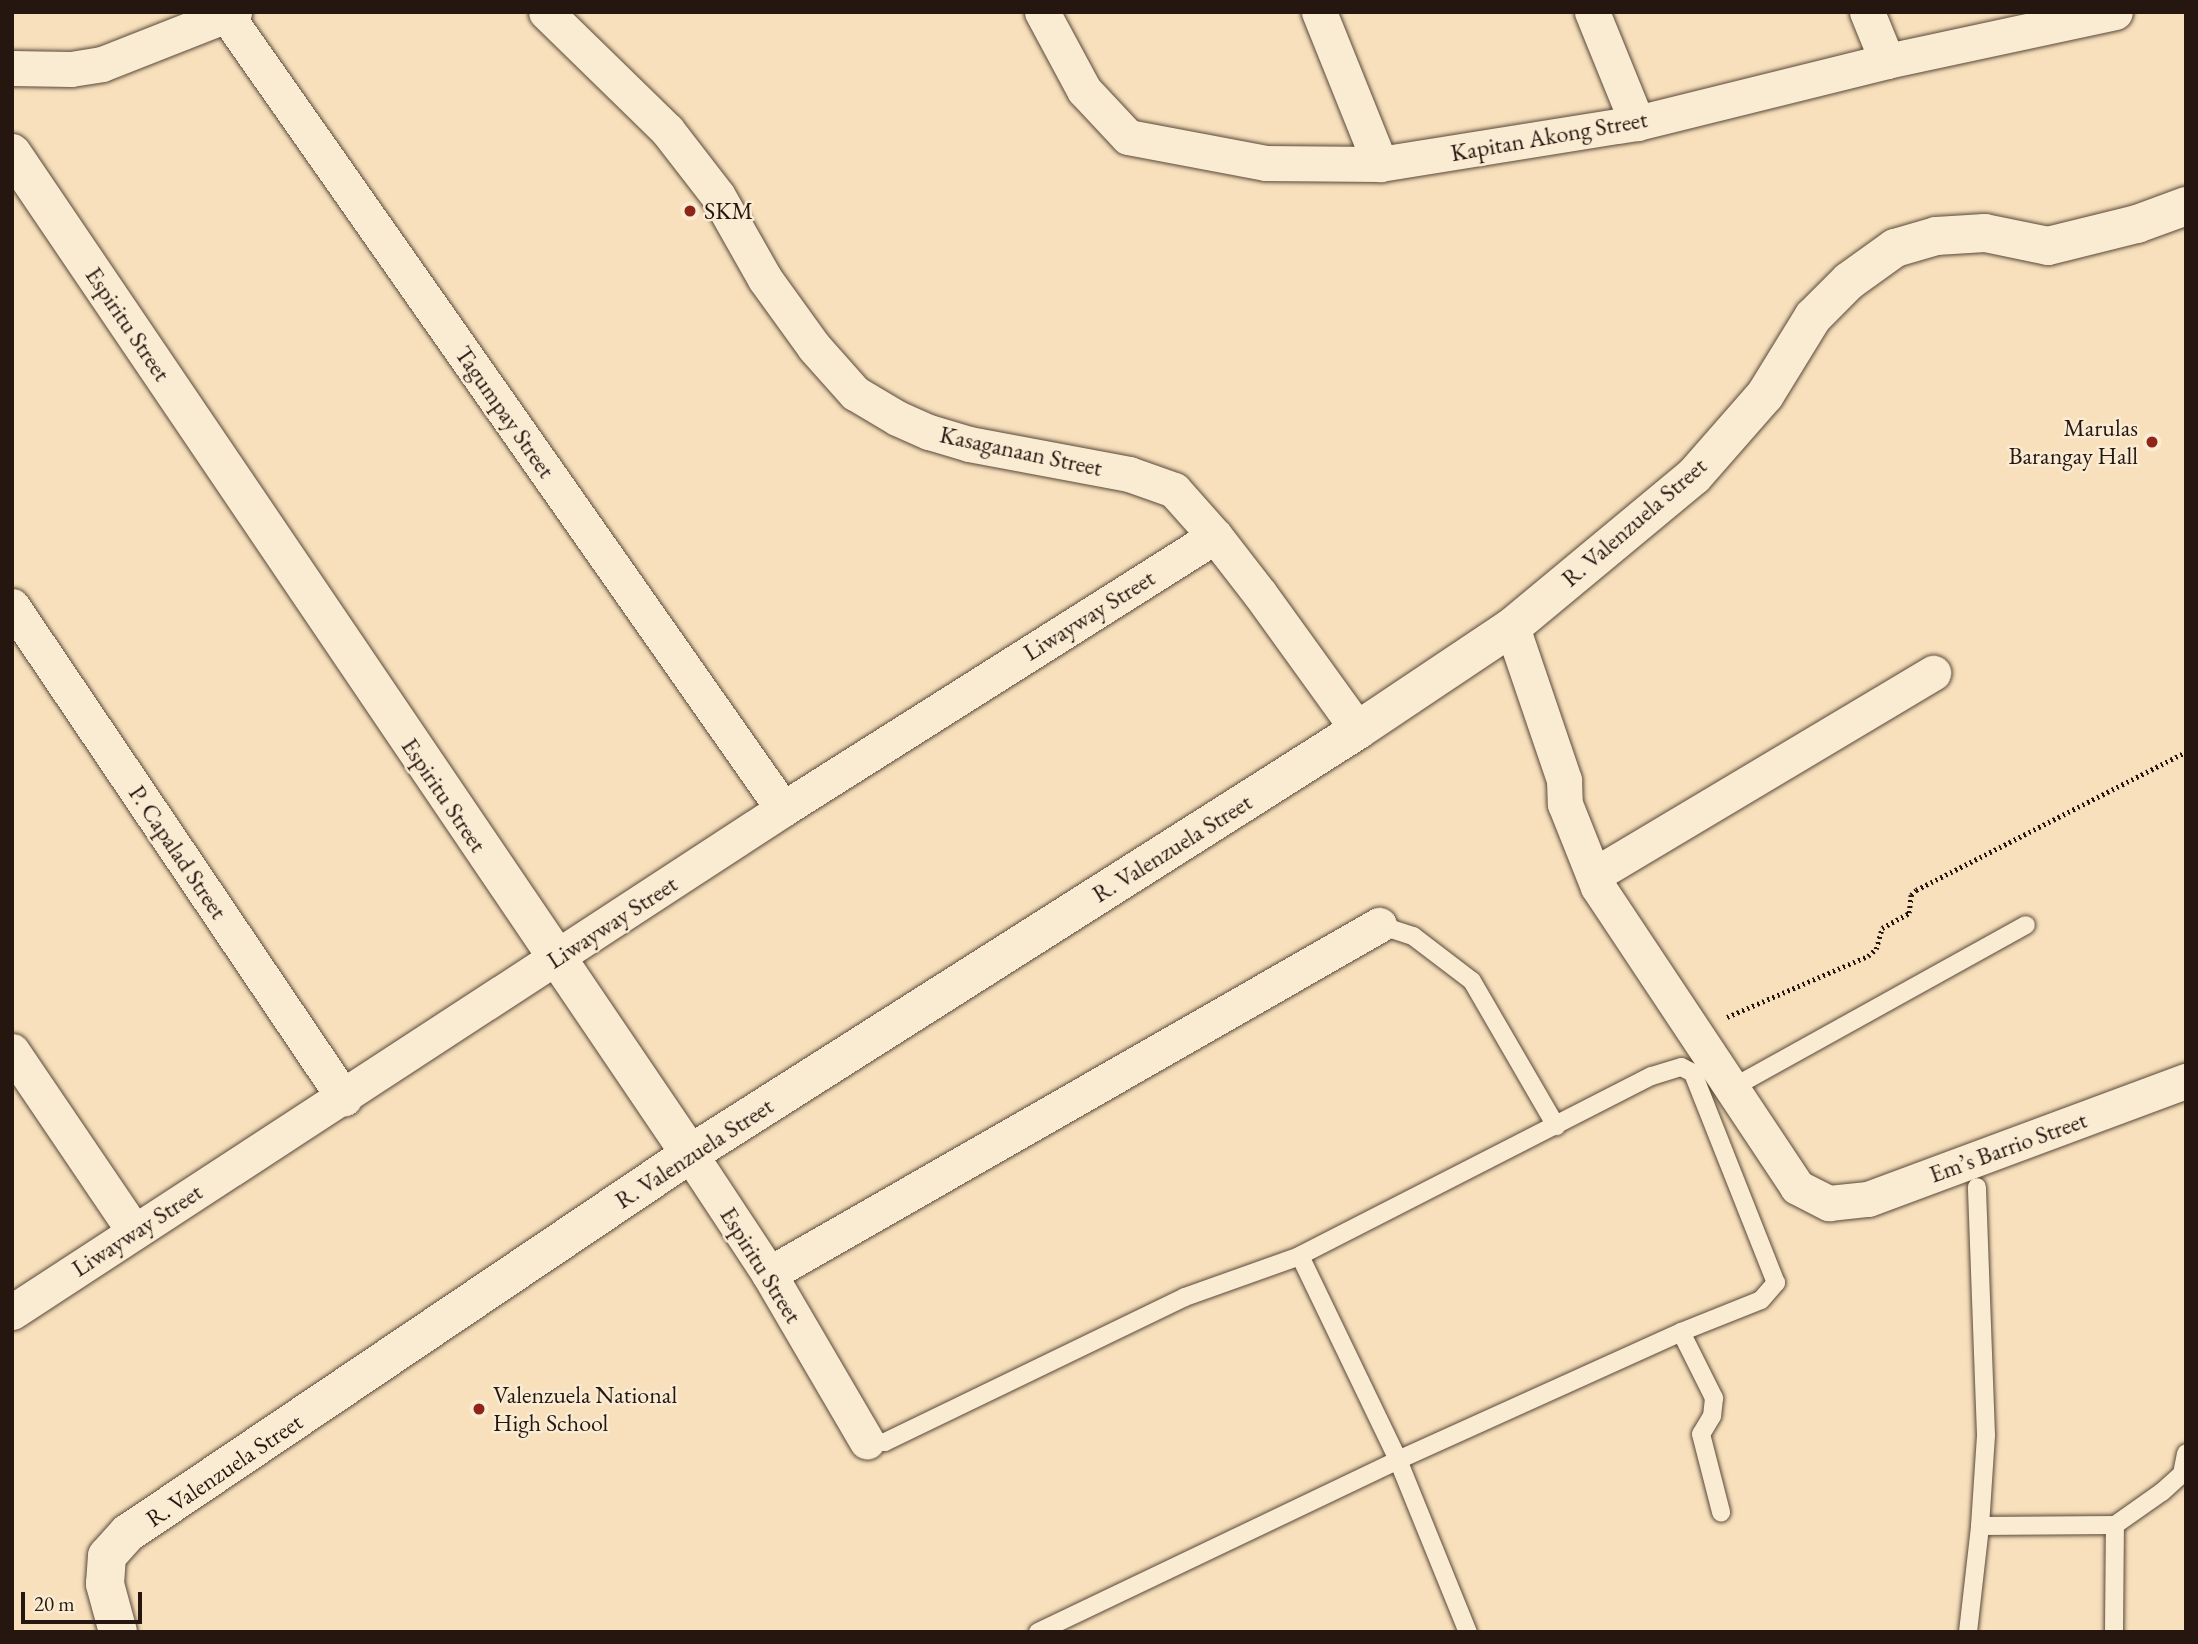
<!DOCTYPE html>
<html>
<head>
<meta charset="utf-8">
<style>
	body { margin:0 }
	#map { position:relative; width:2198px; height:1644px; overflow:hidden; background:#f7e0bb; font-family:"EB Garamond",serif }
	div>[style] { position:absolute }
	[style*='--x'] { left:calc(var(--x)*1px); top:calc(var(--y)*1px); width:calc(var(--w)*1px); rotate:calc(var(--a)*1deg) }
	.path>* { height:4.5px; margin-top:-2.25px; transform-origin:0; background:repeating-linear-gradient(90deg,#261610 0 2px,transparent 0 5.5px) }
	.roads { filter:drop-shadow(0 0 2px #5a483b) drop-shadow(0 0 2px #5a483b) }
	.service>* { height:18px; margin:-9px; padding:0 9px; transform-origin:9px; border-radius:9px; background:#faebd3 }
	.minor>* { height:35px; margin:-17.5px; padding:0 17.5px; transform-origin:17.5px; border-radius:17.5px; background:#faebd3 }
	.tertiary>* { height:38px; margin:-19px; padding:0 19px; transform-origin:19px; border-radius:19px; background:#faebd3 }
	.dots>* { width:19px; height:19px; translate:-50% -50%; box-sizing:border-box; border:4px solid #faebd3; border-radius:50% }
	span { translate:-50% -50%; white-space:nowrap; text-align:center; line-height:1.15; -webkit-text-stroke:5px #faebd3; paint-order:stroke }
	.street-label { font-size:24px; color:#261610 }
	.poi-label { font-size:24px; color:#261610 }
	.left { translate:0 -50%; text-align:left }
	.right { translate:-100% -50%; text-align:right }
	.frame { position:absolute; inset:0; border:14px solid #261610; pointer-events:none }
	.scale { position:absolute; left:21px; top:1592px; width:121px; height:32px; box-sizing:border-box; border:4px solid #261610; border-top:0; padding-left:9px; font-size:21px; line-height:24px; white-space:nowrap; color:#261610; -webkit-text-stroke:5px #faebd3; paint-order:stroke }
</style>
</head>
<body>
<div id="map">
	<div class="path">
		<div style="--x:1727;--y:1017;--w:154;--a:-23.4"></div>
		<div style="--x:1868;--y:956;--w:11;--a:-41"></div>
		<div style="--x:1876;--y:949;--w:22;--a:-74"></div>
		<div style="--x:1882;--y:928;--w:31;--a:-29"></div>
		<div style="--x:1909;--y:913;--w:18;--a:-84"></div>
		<div style="--x:1911;--y:895;--w:7;--a:-45"></div>
		<div style="--x:1916;--y:890;--w:303;--a:-27.1"></div>
	</div>
	<div class="roads">
		<div class="service">
			<div style="--x:1379;--y:925;--w:36;--a:18"></div>
			<div style="--x:1413;--y:936;--w:74;--a:37.3"></div>
			<div style="--x:1472;--y:981;--w:168;--a:59.9"></div>
			<div style="--x:1732;--y:1088;--w:336;--a:-29"></div>
			<div style="--x:1681;--y:1332;--w:74;--a:63.4"></div>
			<div style="--x:1714;--y:1398;--w:18;--a:96"></div>
			<div style="--x:1712;--y:1416;--w:21;--a:121"></div>
			<div style="--x:1701;--y:1434;--w:81;--a:75.6"></div>
			<div style="--x:867;--y:1442;--w:18;--a:0"></div>
			<div style="--x:885;--y:1442;--w:333;--a:-25.8"></div>
			<div style="--x:1185;--y:1297;--w:122;--a:-19.6"></div>
			<div style="--x:1300;--y:1256;--w:226;--a:64.3"></div>
			<div style="--x:1398;--y:1460;--w:186;--a:67.9"></div>
			<div style="--x:1980;--y:1526;--w:135;--a:-0.4"></div>
			<div style="--x:2115;--y:1525;--w:57;--a:-35.1"></div>
			<div style="--x:2162;--y:1492;--w:27;--a:-42"></div>
			<div style="--x:2182;--y:1474;--w:21;--a:-79"></div>
			<div style="--x:1038;--y:1632;--w:399;--a:-25.5"></div>
			<div style="--x:1398;--y:1460;--w:311;--a:-24.3"></div>
			<div style="--x:1681;--y:1332;--w:86;--a:-21.8"></div>
			<div style="--x:1761;--y:1300;--w:23;--a:-49"></div>
			<div style="--x:1776;--y:1283;--w:226;--a:-111.6"></div>
			<div style="--x:1693;--y:1073;--w:13;--a:-153"></div>
			<div style="--x:1681;--y:1067;--w:31;--a:163"></div>
			<div style="--x:1651;--y:1076;--w:394;--a:152.9"></div>
			<div style="--x:1968;--y:1632;--w:107;--a:-83.5"></div>
			<div style="--x:1980;--y:1526;--w:91;--a:-86.2"></div>
			<div style="--x:1986;--y:1435;--w:248;--a:-92.1"></div>
			<div style="--x:2114;--y:1632;--w:107;--a:-89.5"></div>
		</div>
		<div class="minor">
			<div style="--x:546;--y:12;--w:169;--a:44.3"></div>
			<div style="--x:667;--y:130;--w:83;--a:52.3"></div>
			<div style="--x:718;--y:196;--w:95;--a:60.5"></div>
			<div style="--x:765;--y:279;--w:84;--a:54.2"></div>
			<div style="--x:814;--y:347;--w:62;--a:48.3"></div>
			<div style="--x:855;--y:393;--w:49;--a:30.8"></div>
			<div style="--x:897;--y:418;--w:35;--a:24"></div>
			<div style="--x:929;--y:432;--w:42;--a:16.7"></div>
			<div style="--x:969;--y:444;--w:163;--a:10.6"></div>
			<div style="--x:1129;--y:474;--w:48;--a:19.6"></div>
			<div style="--x:1174;--y:490;--w:62;--a:48.3"></div>
			<div style="--x:1215;--y:536;--w:73;--a:52.2"></div>
			<div style="--x:1260;--y:594;--w:168;--a:54.2"></div>
			<div style="--x:1042;--y:12;--w:89;--a:61.7"></div>
			<div style="--x:1084;--y:90;--w:64;--a:46.9"></div>
			<div style="--x:1128;--y:137;--w:139;--a:10.7"></div>
			<div style="--x:1265;--y:163;--w:115;--a:0.5"></div>
			<div style="--x:1380;--y:164;--w:260;--a:-9.1"></div>
			<div style="--x:1637;--y:123;--w:258;--a:-13.9"></div>
			<div style="--x:1887;--y:61;--w:233;--a:-12.1"></div>
			<div style="--x:1319;--y:12;--w:164;--a:68.1"></div>
			<div style="--x:1592;--y:12;--w:120;--a:67.9"></div>
			<div style="--x:1867;--y:12;--w:53;--a:67.8"></div>
			<div style="--x:227;--y:16;--w:968;--a:54.96"></div>
			<div style="--x:12;--y:68;--w:59;--a:1"></div>
			<div style="--x:71;--y:69;--w:31;--a:-9"></div>
			<div style="--x:102;--y:64;--w:142;--a:-21.5"></div>
			<div style="--x:12;--y:606;--w:594;--a:55.99"></div>
			<div style="--x:1512;--y:627;--w:162;--a:71.2"></div>
			<div style="--x:1564;--y:780;--w:24;--a:88"></div>
			<div style="--x:1565;--y:804;--w:89;--a:68.3"></div>
			<div style="--x:1598;--y:887;--w:360;--a:56.4"></div>
			<div style="--x:1797;--y:1187;--w:36;--a:27"></div>
			<div style="--x:1829;--y:1203;--w:39;--a:-6"></div>
			<div style="--x:1868;--y:1199;--w:339;--a:-20.4"></div>
			<div style="--x:1594;--y:875;--w:395;--a:-30.8"></div>
			<div style="--x:12;--y:1051;--w:217;--a:55.9"></div>
			<div style="--x:690;--y:1154;--w:144;--a:56.6"></div>
			<div style="--x:769;--y:1274;--w:194;--a:59.7"></div>
			<div style="--x:769;--y:1274;--w:703;--a:-29.78"></div>
			<div style="--x:12;--y:1312;--w:921;--a:-33.12"></div>
			<div style="--x:783;--y:809;--w:511;--a:-32.29"></div>
		</div>
		<div class="tertiary">
			<div style="--x:12;--y:153;--w:1209;--a:55.89"></div>
			<div style="--x:118;--y:1632;--w:50;--a:-105.2"></div>
			<div style="--x:105;--y:1584;--w:28;--a:-86"></div>
			<div style="--x:107;--y:1556;--w:31;--a:-48"></div>
			<div style="--x:128;--y:1533;--w:678;--a:-33.99"></div>
			<div style="--x:690;--y:1154;--w:791;--a:-32.4"></div>
			<div style="--x:1358;--y:730;--w:185;--a:-33.8"></div>
			<div style="--x:1512;--y:627;--w:236;--a:-39.7"></div>
			<div style="--x:1694;--y:476;--w:108;--a:-48.8"></div>
			<div style="--x:1765;--y:395;--w:92;--a:-58.4"></div>
			<div style="--x:1813;--y:317;--w:51;--a:-45"></div>
			<div style="--x:1849;--y:281;--w:57;--a:-35.7"></div>
			<div style="--x:1895;--y:248;--w:43;--a:-16.3"></div>
			<div style="--x:1936;--y:236;--w:49;--a:-3.5"></div>
			<div style="--x:1985;--y:233;--w:64;--a:11.7"></div>
			<div style="--x:2048;--y:246;--w:92;--a:-13.9"></div>
			<div style="--x:2137;--y:224;--w:52;--a:-20.2"></div>
		</div>
	</div>
	<div class="dots">
		<div style="left:690px;top:211px;background:#8f2418"></div>
		<div style="left:2152px;top:442px;background:#8f2418"></div>
		<div style="left:479px;top:1409px;background:#8f2418"></div>
	</div>
	<div class="street-label">
		<span style="left:1549px;top:136px;rotate:-10deg">Kapitan Akong Street</span>
		<span style="left:128px;top:324px;rotate:56deg">Espiritu Street</span>
		<span style="left:505px;top:412px;rotate:55deg">Tagumpay Street</span>
		<span style="left:1021px;top:451px;rotate:12deg">Kasaganaan Street</span>
		<span style="left:1634px;top:522px;rotate:-41deg">R. Valenzuela Street</span>
		<span style="left:1089px;top:615px;rotate:-32deg">Liwayway Street</span>
		<span style="left:444px;top:795px;rotate:56deg">Espiritu Street</span>
		<span style="left:1172px;top:848px;rotate:-32deg">R. Valenzuela Street</span>
		<span style="left:178px;top:852px;rotate:56deg">P. Capalad Street</span>
		<span style="left:612px;top:922px;rotate:-33deg">Liwayway Street</span>
		<span style="left:2008px;top:1147px;rotate:-20deg">Em’s Barrio Street</span>
		<span style="left:694px;top:1153px;rotate:-33deg">R. Valenzuela Street</span>
		<span style="left:137px;top:1230px;rotate:-33deg">Liwayway Street</span>
		<span style="left:761px;top:1265px;rotate:58deg">Espiritu Street</span>
		<span style="left:224px;top:1470px;rotate:-34deg">R. Valenzuela Street</span>
	</div>
	<div class="poi-label">
		<span class="left" style="left:704px;top:211px">SKM</span>
		<span class="right" style="left:2138px;top:442px">Marulas<br>Barangay Hall</span>
		<span class="left" style="left:493px;top:1409px">Valenzuela National<br>High School</span>
	</div>
	<div class="frame"></div>
	<div class="scale">20 m</div>
</div>
</body>
</html>
